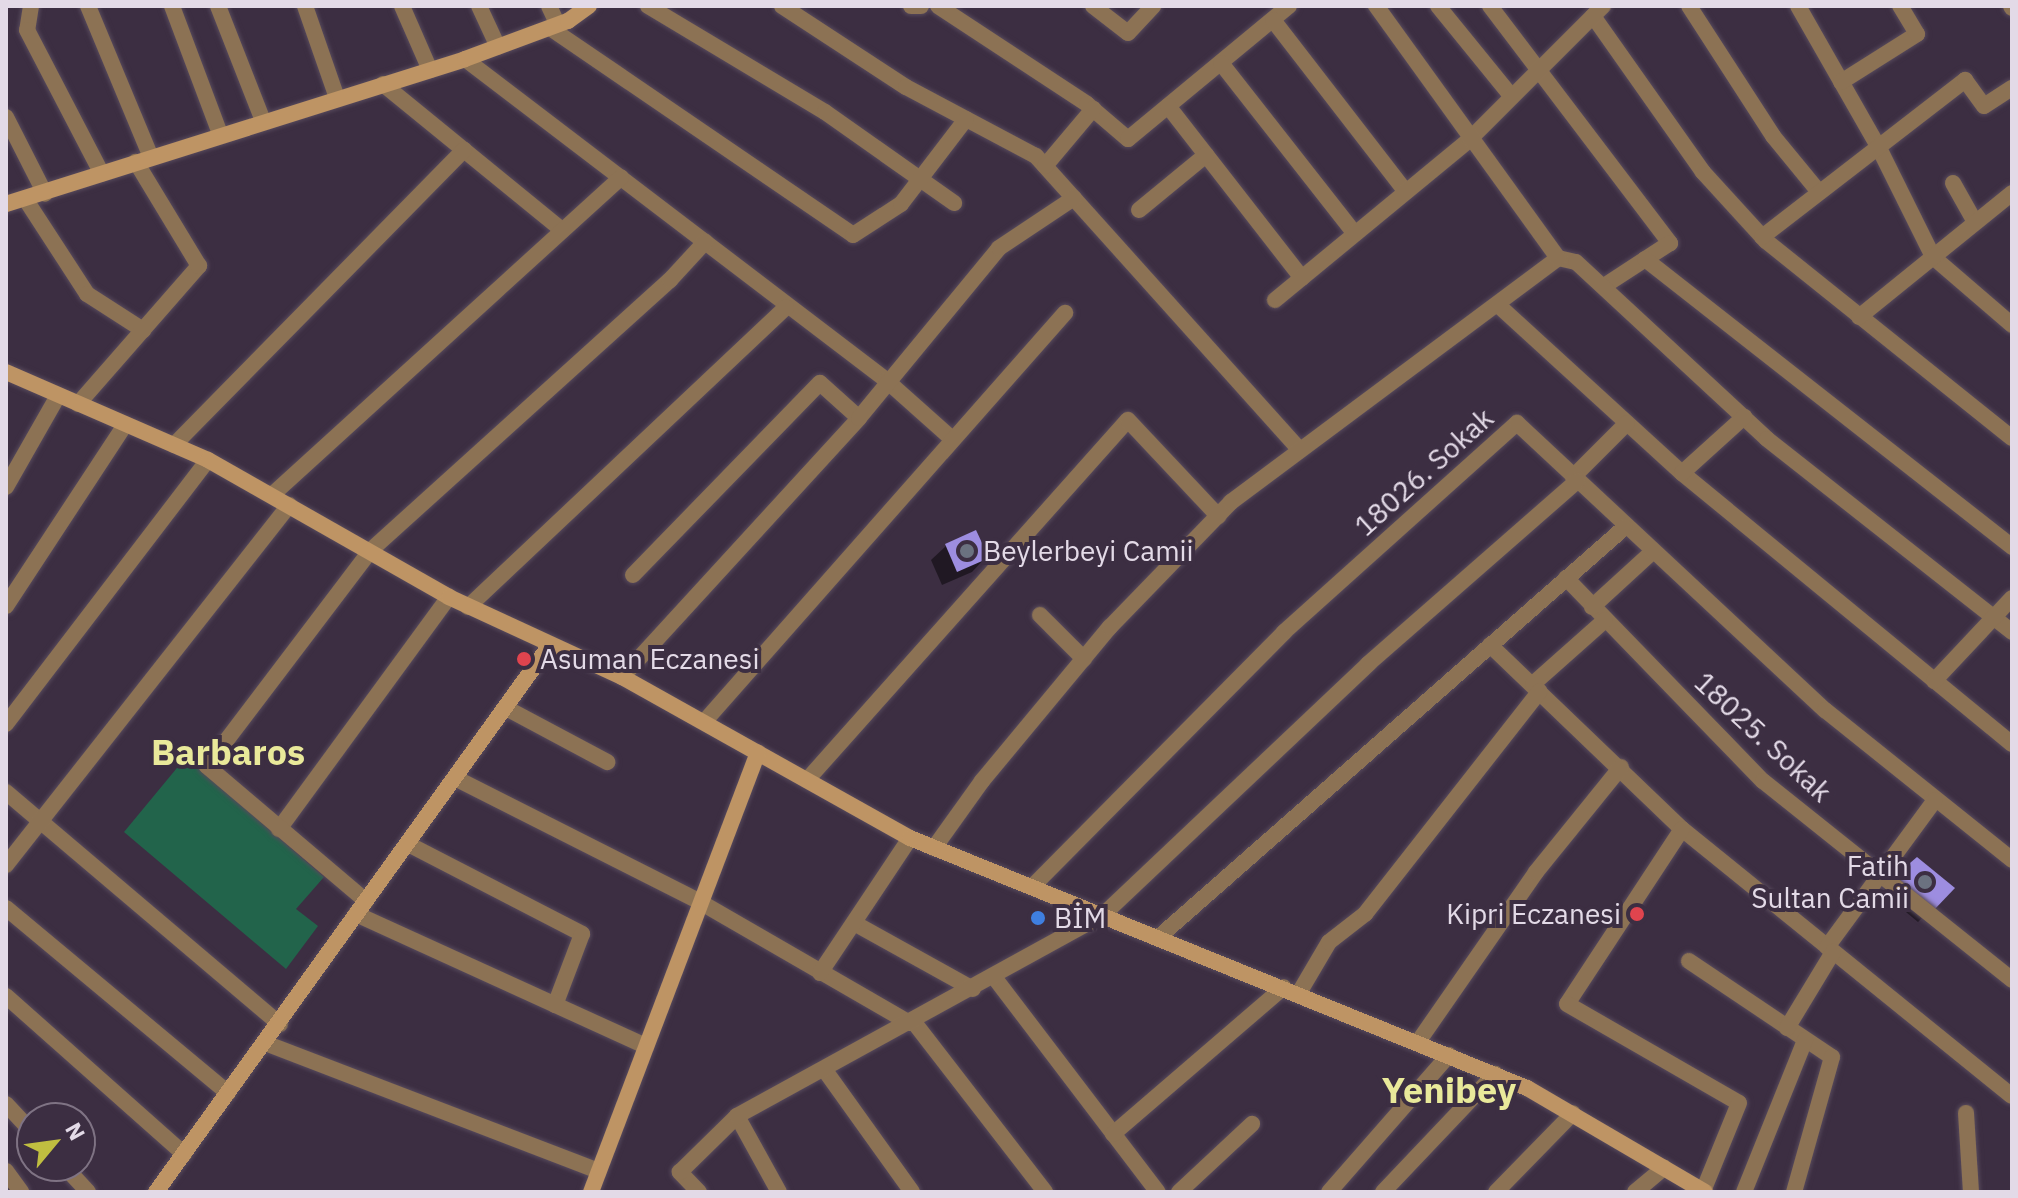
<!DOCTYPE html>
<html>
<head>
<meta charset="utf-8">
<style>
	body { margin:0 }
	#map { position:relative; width:2018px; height:1198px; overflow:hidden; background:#3c2e42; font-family:"IBM Plex Sans",sans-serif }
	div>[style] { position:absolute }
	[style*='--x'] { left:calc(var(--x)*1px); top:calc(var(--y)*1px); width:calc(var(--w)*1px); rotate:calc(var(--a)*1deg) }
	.green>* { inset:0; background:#22644b }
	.shadow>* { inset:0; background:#0007 }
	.building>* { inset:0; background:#9d8de0 }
	.roads { filter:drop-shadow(0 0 2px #574a5c) drop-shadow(0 0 2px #574a5c) }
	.street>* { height:16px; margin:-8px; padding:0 8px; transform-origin:8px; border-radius:8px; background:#8c7254 }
	.secondary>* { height:16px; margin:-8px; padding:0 8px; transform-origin:8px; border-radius:8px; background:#be9464 }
	.dots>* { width:22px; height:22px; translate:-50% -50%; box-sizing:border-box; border:4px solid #3c2e42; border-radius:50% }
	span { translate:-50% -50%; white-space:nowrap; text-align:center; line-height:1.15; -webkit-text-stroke:8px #3c2e42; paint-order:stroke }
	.street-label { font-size:28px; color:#e3dae7 }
	.poi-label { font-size:28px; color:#e3dae7 }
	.left { translate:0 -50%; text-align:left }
	.right { translate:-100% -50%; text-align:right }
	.district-label { font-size:36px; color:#e9e99a; font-weight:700 }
	.frame { position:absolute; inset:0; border:8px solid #e3dae7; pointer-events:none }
	.north { position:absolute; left:16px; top:1102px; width:80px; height:80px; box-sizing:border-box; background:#3c2e42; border:2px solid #7f7384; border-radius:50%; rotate:61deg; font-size:22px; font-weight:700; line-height:32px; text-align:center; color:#e3dae7 }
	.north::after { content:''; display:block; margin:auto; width:28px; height:36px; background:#c0be40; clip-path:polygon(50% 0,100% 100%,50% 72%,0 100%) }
</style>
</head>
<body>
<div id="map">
	<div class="green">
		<div style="clip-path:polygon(186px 757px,324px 877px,296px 909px,318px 926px,286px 969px,124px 832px)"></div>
	</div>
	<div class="shadow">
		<div style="clip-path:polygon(946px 546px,986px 557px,972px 572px,942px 585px,931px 560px)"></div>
		<div style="clip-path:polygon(1917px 859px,1952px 888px,1918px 922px,1882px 892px)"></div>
	</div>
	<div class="building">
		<div style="clip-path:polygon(976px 530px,989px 558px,957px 572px,945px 544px)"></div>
		<div style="clip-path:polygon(1917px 857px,1955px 888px,1934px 910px,1895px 876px)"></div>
	</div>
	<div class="roads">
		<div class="street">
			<div style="--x:31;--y:6;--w:24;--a:99"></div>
			<div style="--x:27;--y:30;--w:162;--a:62.5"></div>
			<div style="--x:88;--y:6;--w:164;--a:67.4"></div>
			<div style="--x:172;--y:6;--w:137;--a:69.4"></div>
			<div style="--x:218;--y:6;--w:123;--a:68.6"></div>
			<div style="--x:305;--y:6;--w:97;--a:70.8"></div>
			<div style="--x:402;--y:6;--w:70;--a:66.4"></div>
			<div style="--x:479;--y:6;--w:45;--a:65.1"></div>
			<div style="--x:549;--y:6;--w:21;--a:65"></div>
			<div style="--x:648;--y:6;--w:206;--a:30.9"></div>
			<div style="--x:825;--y:112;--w:158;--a:35.2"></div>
			<div style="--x:782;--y:6;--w:148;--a:33.2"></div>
			<div style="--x:906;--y:87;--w:147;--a:28"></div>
			<div style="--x:1036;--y:156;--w:395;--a:48.1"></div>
			<div style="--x:911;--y:6;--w:10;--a:0"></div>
			<div style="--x:938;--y:6;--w:178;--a:33.3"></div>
			<div style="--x:1087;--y:104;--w:54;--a:40.5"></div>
			<div style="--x:1128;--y:139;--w:209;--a:-39.6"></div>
			<div style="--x:1093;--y:6;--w:44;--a:37.6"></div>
			<div style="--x:1128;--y:33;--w:37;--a:-47"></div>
			<div style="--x:1438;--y:6;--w:117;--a:50.9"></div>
			<div style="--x:1490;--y:6;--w:298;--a:52.8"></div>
			<div style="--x:1670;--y:243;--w:79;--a:146.9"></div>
			<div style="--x:1689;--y:6;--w:155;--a:57.1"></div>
			<div style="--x:1773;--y:136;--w:72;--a:50.6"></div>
			<div style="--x:1798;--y:6;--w:161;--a:60.3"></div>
			<div style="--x:1878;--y:146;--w:124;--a:63.6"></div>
			<div style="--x:1933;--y:257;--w:104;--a:40.7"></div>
			<div style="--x:2011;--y:6;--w:2;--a:63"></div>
			<div style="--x:1593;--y:16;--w:191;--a:54.8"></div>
			<div style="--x:1703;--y:172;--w:93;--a:47.6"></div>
			<div style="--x:1766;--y:241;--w:315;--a:38.7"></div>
			<div style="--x:1273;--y:20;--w:217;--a:52.3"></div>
			<div style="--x:550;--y:28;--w:367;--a:34.3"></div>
			<div style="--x:853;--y:235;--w:57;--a:-32.9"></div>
			<div style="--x:901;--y:204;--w:107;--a:-52.6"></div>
			<div style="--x:465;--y:59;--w:529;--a:37.32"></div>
			<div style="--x:886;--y:380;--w:87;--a:41.7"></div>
			<div style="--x:1221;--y:63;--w:217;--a:51.9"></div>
			<div style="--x:1841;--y:82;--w:90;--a:-32.3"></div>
			<div style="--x:1917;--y:34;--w:33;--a:-121"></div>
			<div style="--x:383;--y:84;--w:230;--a:39.2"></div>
			<div style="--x:1168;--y:106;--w:218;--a:52.1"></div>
			<div style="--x:6;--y:117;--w:86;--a:63.1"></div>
			<div style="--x:1045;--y:166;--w:75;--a:-49.9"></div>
			<div style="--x:1953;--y:183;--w:45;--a:60.6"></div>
			<div style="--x:26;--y:200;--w:112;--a:57"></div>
			<div style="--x:87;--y:294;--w:67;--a:32.7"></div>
			<div style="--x:1139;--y:210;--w:87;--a:-39.4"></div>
			<div style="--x:1762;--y:237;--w:257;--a:-37.7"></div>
			<div style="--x:1965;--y:80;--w:32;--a:54"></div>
			<div style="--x:1984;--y:106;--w:33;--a:-33"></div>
			<div style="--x:1558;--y:258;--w:18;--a:13"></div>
			<div style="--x:1576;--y:262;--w:260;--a:42.8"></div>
			<div style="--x:1767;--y:439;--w:312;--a:38.2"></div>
			<div style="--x:1645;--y:259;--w:467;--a:38.1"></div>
			<div style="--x:1275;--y:300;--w:253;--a:-39.5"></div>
			<div style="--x:1470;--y:139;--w:188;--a:-45"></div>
			<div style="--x:1498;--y:305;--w:249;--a:42.4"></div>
			<div style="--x:1682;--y:473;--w:427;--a:39.4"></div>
			<div style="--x:1859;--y:317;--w:197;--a:-39"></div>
			<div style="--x:78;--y:404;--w:184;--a:-48.8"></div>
			<div style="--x:199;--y:266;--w:122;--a:-121.2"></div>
			<div style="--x:174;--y:445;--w:414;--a:-45.5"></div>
			<div style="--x:1682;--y:473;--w:84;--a:-42.1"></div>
			<div style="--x:1573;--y:477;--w:76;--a:-45"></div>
			<div style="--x:6;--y:487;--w:105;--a:-60.3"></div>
			<div style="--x:272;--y:495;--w:472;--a:-42.3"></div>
			<div style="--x:633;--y:575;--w:268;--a:-45.8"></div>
			<div style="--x:820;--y:383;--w:52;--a:41.9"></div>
			<div style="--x:1566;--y:578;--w:283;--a:45.9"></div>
			<div style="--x:1763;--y:781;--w:319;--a:38.6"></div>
			<div style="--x:6;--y:606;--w:217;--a:-56.7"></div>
			<div style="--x:468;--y:607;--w:437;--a:-43.3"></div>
			<div style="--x:1592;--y:607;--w:81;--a:-42.5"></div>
			<div style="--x:1040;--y:615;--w:62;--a:45"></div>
			<div style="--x:1490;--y:645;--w:266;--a:43.8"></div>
			<div style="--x:1682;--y:829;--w:424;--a:39"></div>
			<div style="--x:622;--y:677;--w:351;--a:-47.5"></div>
			<div style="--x:859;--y:418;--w:220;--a:-50.5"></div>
			<div style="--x:999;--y:248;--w:90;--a:-33.7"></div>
			<div style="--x:1934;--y:681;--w:114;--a:-46.8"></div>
			<div style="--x:1533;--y:684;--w:96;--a:-41.6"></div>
			<div style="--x:506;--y:708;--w:115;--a:28.1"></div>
			<div style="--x:704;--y:722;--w:546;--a:-48.57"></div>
			<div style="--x:6;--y:724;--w:332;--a:-52.6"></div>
			<div style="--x:455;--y:778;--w:275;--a:26.8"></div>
			<div style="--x:700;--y:902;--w:242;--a:30"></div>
			<div style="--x:807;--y:780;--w:482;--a:-48.3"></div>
			<div style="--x:1128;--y:420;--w:132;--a:46.8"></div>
			<div style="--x:6;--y:792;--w:359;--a:40.3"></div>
			<div style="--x:279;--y:829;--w:288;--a:-53.8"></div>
			<div style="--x:1682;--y:829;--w:209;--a:123.3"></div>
			<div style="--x:1567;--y:1004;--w:198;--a:29.9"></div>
			<div style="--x:1739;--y:1103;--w:95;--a:112.2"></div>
			<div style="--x:408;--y:844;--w:196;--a:27.3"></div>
			<div style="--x:582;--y:934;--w:76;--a:110.8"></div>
			<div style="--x:934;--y:848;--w:82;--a:-54.4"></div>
			<div style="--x:982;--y:781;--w:200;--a:-50.3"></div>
			<div style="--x:1110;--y:627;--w:174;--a:-45.9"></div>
			<div style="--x:1231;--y:502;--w:408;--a:-36.7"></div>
			<div style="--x:1558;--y:258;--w:311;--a:-125.8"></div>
			<div style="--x:6;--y:865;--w:458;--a:-51.8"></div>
			<div style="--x:1033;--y:886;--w:357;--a:-45.3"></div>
			<div style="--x:1284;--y:632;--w:313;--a:-41.9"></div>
			<div style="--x:1517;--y:423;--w:421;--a:43"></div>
			<div style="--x:1825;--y:710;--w:240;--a:38.7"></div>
			<div style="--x:366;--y:901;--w:209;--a:-139.7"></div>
			<div style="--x:207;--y:766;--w:271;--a:-52.8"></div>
			<div style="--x:371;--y:550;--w:403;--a:-42.1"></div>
			<div style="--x:670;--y:280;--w:52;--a:-47.4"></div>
			<div style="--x:6;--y:908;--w:289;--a:39.8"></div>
			<div style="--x:356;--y:914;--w:316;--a:24.5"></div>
			<div style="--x:854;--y:923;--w:136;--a:29"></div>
			<div style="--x:1160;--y:936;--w:619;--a:-41.33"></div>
			<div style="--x:1827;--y:947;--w:182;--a:-53.7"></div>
			<div style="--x:1689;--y:961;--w:172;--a:33.9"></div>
			<div style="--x:1832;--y:1057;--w:140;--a:105.7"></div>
			<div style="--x:820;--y:973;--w:162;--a:-56.3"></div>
			<div style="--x:994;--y:977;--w:270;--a:52.7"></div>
			<div style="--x:1299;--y:993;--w:59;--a:-59.5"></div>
			<div style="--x:1329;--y:942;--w:46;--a:-37.9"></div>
			<div style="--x:1365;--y:914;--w:283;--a:-51.9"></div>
			<div style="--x:6;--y:996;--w:238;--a:41.6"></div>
			<div style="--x:913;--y:1021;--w:216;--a:52.3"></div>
			<div style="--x:1787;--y:1028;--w:89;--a:-58.8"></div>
			<div style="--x:1418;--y:1042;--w:207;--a:-55.2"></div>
			<div style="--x:1536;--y:872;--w:135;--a:-51"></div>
			<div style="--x:265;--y:1043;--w:357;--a:21"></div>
			<div style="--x:824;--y:1069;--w:151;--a:54.4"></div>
			<div style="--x:6;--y:1104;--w:38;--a:47"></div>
			<div style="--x:1966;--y:1113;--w:79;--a:86.4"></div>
			<div style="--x:737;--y:1116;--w:87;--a:61.1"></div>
			<div style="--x:1113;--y:1134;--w:225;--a:-40.7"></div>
			<div style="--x:64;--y:1166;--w:35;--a:47"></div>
			<div style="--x:6;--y:1171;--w:26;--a:54"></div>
			<div style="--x:699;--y:1192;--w:28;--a:-134"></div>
			<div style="--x:680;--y:1172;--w:80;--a:-44.5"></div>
			<div style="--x:737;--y:1116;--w:419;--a:-28.8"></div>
			<div style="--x:1104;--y:914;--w:364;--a:-43.4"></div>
			<div style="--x:1368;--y:664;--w:278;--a:-41.2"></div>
			<div style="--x:1179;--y:1192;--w:100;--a:-43"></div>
			<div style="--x:1329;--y:1192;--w:182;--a:-48.8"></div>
			<div style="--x:1383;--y:1192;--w:163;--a:-46.5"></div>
			<div style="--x:1496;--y:1192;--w:110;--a:-45.7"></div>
			<div style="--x:1635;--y:1192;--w:38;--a:-40"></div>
			<div style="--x:1744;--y:1192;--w:164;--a:-68.1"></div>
		</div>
		<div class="secondary">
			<div style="--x:6;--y:204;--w:481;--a:-17.5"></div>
			<div style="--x:465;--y:59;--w:110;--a:-20.3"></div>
			<div style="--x:568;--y:21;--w:26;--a:-36"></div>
			<div style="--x:6;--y:372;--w:220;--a:23.5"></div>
			<div style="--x:208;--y:460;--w:277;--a:29.6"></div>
			<div style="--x:449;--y:597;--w:191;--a:24.8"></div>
			<div style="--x:622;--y:677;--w:330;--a:29.2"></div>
			<div style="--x:910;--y:838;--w:666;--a:22.06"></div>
			<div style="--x:1527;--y:1088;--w:206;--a:30.3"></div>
			<div style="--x:156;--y:1192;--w:674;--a:-54.24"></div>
			<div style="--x:591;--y:1192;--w:470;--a:-69.2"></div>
		</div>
	</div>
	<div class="dots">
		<div style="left:967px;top:551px;background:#6b7280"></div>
		<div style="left:524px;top:659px;background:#e0444e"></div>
		<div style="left:1925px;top:882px;background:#6b7280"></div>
		<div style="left:1637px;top:914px;background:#e0444e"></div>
		<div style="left:1038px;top:918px;background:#3f7fe0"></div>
	</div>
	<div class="street-label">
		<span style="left:1424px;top:472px;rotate:-42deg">18026. Sokak</span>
		<span style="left:1763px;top:737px;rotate:43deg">18025. Sokak</span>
	</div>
	<div class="poi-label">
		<span class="left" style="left:983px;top:551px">Beylerbeyi Camii</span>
		<span class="left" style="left:540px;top:659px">Asuman Eczanesi</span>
		<span class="right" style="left:1909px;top:882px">Fatih<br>Sultan Camii</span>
		<span class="right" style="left:1621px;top:914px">Kipri Eczanesi</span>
		<span class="left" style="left:1054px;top:918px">BİM</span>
	</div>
	<div class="district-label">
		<span style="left:228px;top:752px">Barbaros</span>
		<span style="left:1449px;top:1090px">Yenibey</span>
	</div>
	<div class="frame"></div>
	<div class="north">N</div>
</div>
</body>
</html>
